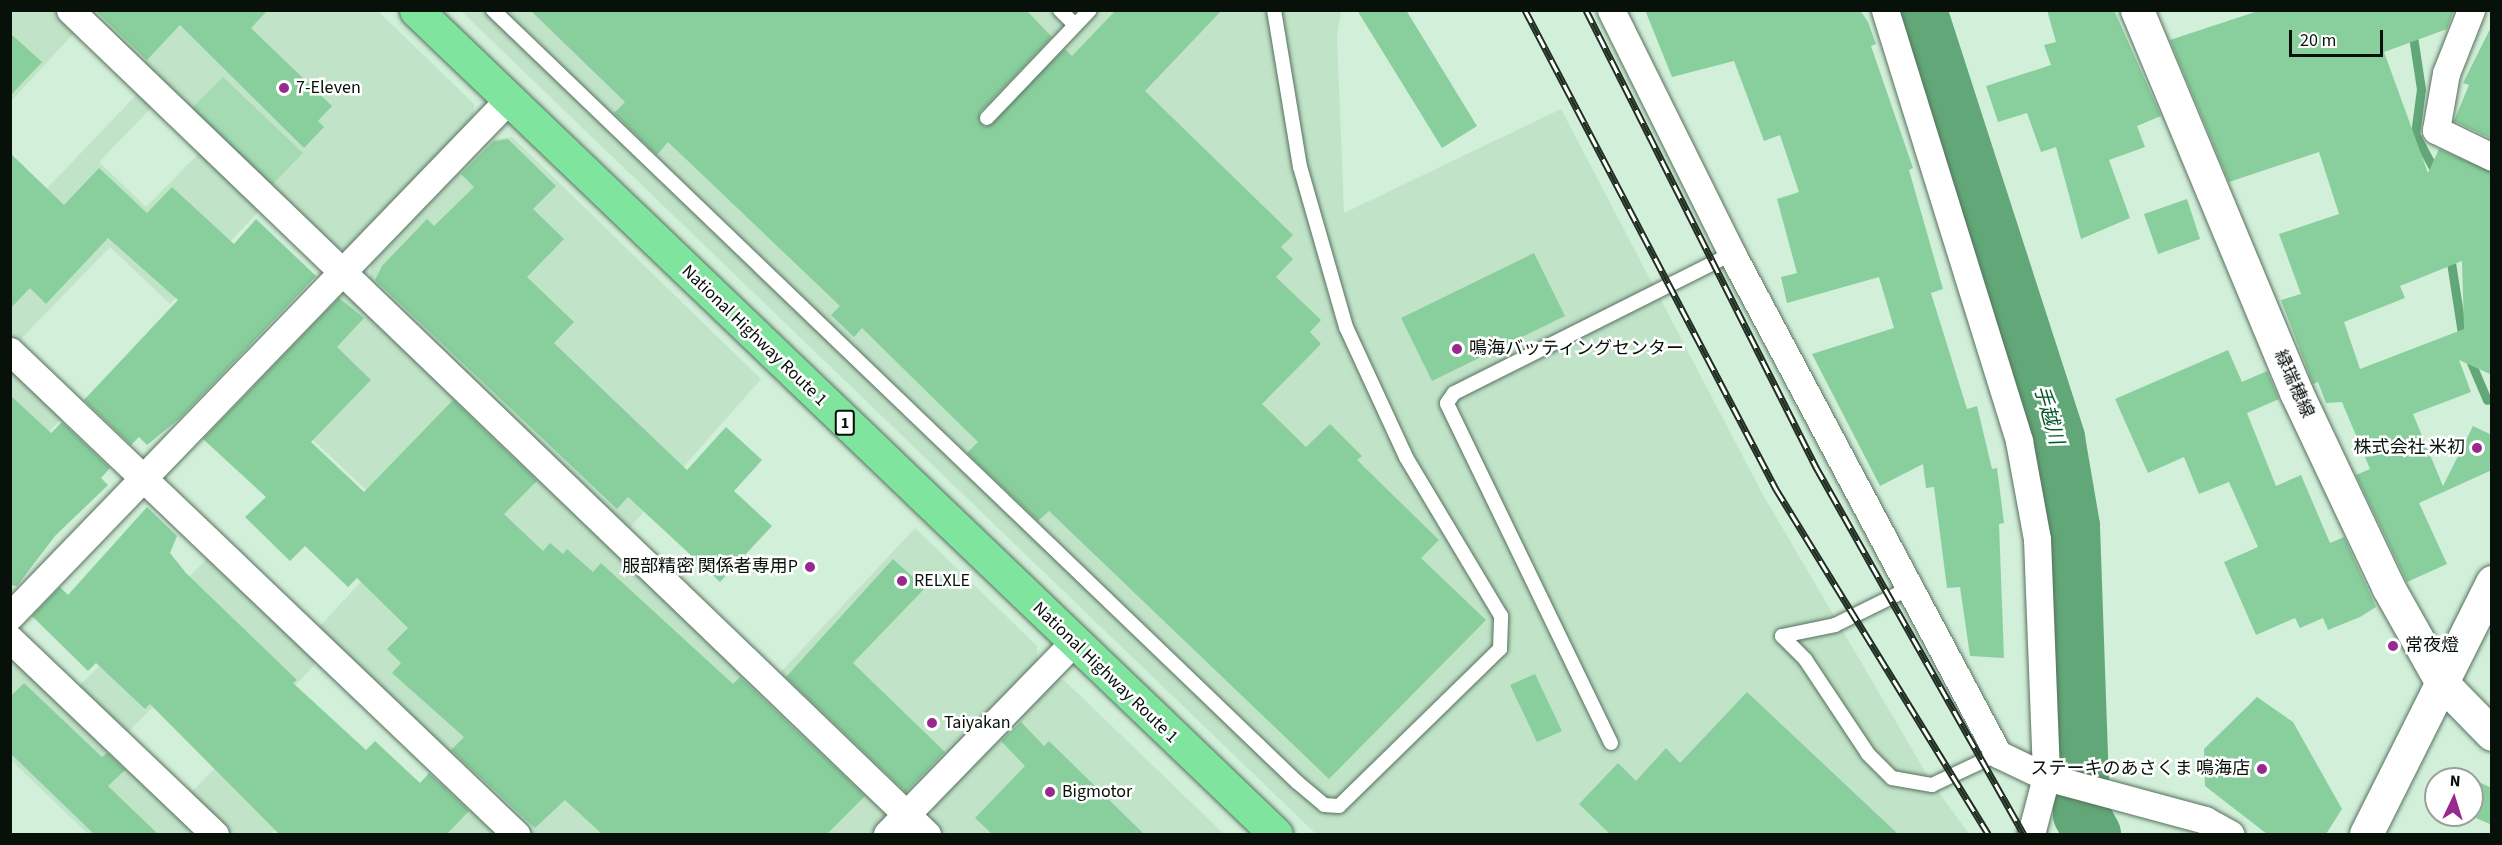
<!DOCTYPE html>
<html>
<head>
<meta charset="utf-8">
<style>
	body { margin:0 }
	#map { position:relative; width:2502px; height:845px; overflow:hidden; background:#d2efd9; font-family:"Source Sans 3","Noto Sans JP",sans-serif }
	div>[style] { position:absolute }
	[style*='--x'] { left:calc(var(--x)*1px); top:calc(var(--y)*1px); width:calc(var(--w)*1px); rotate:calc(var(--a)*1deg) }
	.built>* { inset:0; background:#c1e4c9 }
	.green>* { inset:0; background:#a4dbb2 }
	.stream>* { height:9px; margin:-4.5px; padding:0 4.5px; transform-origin:4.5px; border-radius:4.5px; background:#62a777 }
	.river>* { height:57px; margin:-28.5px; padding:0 28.5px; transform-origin:28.5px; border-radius:28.5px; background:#62a777 }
	.building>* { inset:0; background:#89cf9d }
	.roads { filter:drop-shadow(0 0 2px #57715e) drop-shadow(0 0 2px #57715e) }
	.lane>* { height:14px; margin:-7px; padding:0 7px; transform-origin:7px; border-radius:7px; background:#fff }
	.street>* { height:27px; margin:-13.5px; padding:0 13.5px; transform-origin:13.5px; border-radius:13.5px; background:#fff }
	.secondary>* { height:33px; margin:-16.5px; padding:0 16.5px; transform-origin:16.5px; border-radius:16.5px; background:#fff }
	.highway>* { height:33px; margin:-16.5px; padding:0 16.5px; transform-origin:16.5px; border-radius:16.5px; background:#7fe49e }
	.rail>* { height:7px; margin-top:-3.5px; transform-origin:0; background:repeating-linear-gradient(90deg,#fff 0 14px,#212e24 0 28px); box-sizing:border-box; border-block:2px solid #212e24 }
	.dots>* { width:16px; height:16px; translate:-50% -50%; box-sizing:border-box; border:3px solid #fff; border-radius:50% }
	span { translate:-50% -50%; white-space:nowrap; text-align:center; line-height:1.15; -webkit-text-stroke:5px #fff; paint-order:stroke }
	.shield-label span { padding:2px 4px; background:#fff; border:2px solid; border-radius:4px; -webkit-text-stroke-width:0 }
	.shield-label { font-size:16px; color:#071109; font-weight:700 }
	.poi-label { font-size:18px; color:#071109 }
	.left { translate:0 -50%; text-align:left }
	.right { translate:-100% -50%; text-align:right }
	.street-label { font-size:18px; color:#071109 }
	.water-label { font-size:20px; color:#005528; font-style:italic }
	.frame { position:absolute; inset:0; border:12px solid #071109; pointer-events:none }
	.north { position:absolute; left:2424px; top:767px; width:60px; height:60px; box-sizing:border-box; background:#fff; border:2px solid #9ca09d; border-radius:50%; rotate:4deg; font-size:16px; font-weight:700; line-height:24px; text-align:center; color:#071109 }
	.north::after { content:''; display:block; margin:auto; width:21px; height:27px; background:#972a8c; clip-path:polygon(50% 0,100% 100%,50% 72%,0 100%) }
	.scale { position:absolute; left:2289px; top:30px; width:94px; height:27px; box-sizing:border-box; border:3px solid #071109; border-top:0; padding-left:8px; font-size:18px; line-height:21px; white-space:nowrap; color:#071109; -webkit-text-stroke:4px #fff; paint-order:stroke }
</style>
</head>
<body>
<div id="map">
	<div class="built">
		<div style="clip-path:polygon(11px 11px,55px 11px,76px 31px,11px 101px)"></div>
		<div style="clip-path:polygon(87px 11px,378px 11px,474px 104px,473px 119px,348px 249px,333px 248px,270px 187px,302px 153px,190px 110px)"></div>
		<div style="clip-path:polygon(461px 11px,1341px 11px,1337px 36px,1344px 213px,1561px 109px,1762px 493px,1930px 780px,1969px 834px,1316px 834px)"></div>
		<div style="clip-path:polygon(140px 91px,154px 105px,99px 162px,146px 207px,202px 150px,262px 208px,170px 304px,110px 247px,18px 342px,11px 335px,10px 227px)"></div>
		<div style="clip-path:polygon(512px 137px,761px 379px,626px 532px,369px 285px,372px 262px,492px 139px)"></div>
		<div style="clip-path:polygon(334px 295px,352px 295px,885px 808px,884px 824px,874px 834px,532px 834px,318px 628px,409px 530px,252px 383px)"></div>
		<div style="clip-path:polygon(10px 365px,63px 417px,11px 473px,10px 473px)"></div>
		<div style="clip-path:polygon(915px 528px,1037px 646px,1037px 662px,917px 793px,895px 791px,777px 676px)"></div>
		<div style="clip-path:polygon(210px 556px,319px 660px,258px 725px,319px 785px,271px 834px,229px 834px,188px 796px,257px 725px,195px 665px,125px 735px,77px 688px)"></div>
		<div style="clip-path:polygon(10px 650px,203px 834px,88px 834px,11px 760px)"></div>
		<div style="clip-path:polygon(1052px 679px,1064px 680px,1224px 834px,946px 834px,932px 822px,933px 807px)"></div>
		<div style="clip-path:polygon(443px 779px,501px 834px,390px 834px)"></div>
	</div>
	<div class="green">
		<div style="clip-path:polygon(223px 77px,303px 153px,270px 187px,190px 110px)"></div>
	</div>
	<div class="stream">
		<div style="--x:2412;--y:30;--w:60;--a:81.3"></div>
		<div style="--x:2421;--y:89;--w:45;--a:97.6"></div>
		<div style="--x:2415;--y:134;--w:47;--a:61.8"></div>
		<div style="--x:2450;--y:256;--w:85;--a:81.2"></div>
		<div style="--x:2467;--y:353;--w:51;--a:66.9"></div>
		<div style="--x:2068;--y:834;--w:24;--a:-57"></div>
	</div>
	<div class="river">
		<div style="--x:1918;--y:10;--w:450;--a:72.1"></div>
		<div style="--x:2056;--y:438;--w:89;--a:80.3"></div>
		<div style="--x:2071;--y:526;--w:288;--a:88"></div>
		<div style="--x:2081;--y:814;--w:23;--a:61"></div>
	</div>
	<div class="building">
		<div style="clip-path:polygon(95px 10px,268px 10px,251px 28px,332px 106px,318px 121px,324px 127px,304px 148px,180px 25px,147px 60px)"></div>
		<div style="clip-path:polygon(530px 10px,1026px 10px,1052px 37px,980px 112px,979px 121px,985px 127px,1065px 49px,1072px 56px,1116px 10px,1222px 10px,1145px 91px,1293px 235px,1281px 247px,1293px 259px,1276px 277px,1321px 320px,1310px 332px,1321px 344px,1262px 404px,1306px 447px,1330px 424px,1362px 456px,1357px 460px,1439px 540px,1421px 558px,1486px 620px,1329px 779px,1049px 511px,1038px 521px,967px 453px,978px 442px,862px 328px,854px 337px,831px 315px,840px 306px,668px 142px,657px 155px,614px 113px,625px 102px)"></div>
		<div style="clip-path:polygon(1357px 10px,1406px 10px,1477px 126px,1442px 148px)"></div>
		<div style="clip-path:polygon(1645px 10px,1860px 10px,1868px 22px,1876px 44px,1871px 46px,1913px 168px,1909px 170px,1943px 289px,1931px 293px,1967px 409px,1977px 406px,1992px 469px,1997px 468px,2004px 523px,1999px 524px,2004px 658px,1970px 656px,1960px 587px,1947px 588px,1934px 487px,1926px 488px,1923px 464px,1880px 486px,1812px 354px,1894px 328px,1879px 277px,1787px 303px,1781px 277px,1797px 273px,1777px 199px,1799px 192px,1780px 135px,1764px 141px,1734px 61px,1672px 77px)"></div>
		<div style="clip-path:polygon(2047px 10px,2114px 10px,2161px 116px,2137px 126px,2145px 147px,2109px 160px,2130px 218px,2081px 239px,2056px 147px,2041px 152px,2027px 113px,1998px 122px,1986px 86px,2051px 65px,2044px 45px,2056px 42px)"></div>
		<div style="clip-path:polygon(evenodd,2261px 10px,2454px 10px,2447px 29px,2384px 52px,2428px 173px,2439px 149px,2492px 172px,2492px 375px,2459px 360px,2471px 392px,2413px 414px,2443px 486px,2473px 426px,2492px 435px,2492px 470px,2419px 503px,2447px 564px,2407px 582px,2356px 475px,2370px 469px,2342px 402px,2326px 403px,2318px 382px,2313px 384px,2281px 300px,2301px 294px,2279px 234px,2339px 214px,2319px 152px,2229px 182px,2170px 40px,2261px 10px,2462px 261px,2464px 329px,2360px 369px,2344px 322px,2405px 298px,2400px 286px,2462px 261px)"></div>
		<div style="clip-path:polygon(2492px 25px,2492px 139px,2454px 121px,2469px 85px,2463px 83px)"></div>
		<div style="clip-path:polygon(10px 33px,42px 62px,10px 96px)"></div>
		<div style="clip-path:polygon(508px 139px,556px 186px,533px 209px,564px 239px,527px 277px,574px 322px,554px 343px,687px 470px,726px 427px,762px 460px,734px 491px,772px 526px,720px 582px,628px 497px,617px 509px,375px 280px,382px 266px,427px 219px,434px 226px,474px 187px,461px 174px,494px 141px)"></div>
		<div style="clip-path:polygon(10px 153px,64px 205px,99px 168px,147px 213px,172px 187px,234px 244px,256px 219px,316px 276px,180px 418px,147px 445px,139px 437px,131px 445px,84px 400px,178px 300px,108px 238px,46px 304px,30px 288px,10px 309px)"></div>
		<div style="clip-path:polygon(2187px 199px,2200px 239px,2158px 254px,2144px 214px)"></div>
		<div style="clip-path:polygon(1534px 253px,1565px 316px,1432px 381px,1401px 318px)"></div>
		<div style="clip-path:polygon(339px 298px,364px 318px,337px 347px,371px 380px,311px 442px,364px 492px,453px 400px,537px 481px,504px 514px,543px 551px,550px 543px,563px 554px,567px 549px,593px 572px,601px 563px,733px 684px,740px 677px,865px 796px,827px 834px,602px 834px,565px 800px,535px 828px,451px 750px,464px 737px,392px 673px,401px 663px,387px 649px,408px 628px,357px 578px,348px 587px,305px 546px,290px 561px,245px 517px,266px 497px,203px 439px)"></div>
		<div style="clip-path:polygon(2228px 350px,2242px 382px,2267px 371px,2279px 399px,2247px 413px,2276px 486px,2301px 475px,2330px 543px,2344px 537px,2376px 607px,2360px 617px,2328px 630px,2323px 618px,2300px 628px,2295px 618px,2256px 635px,2224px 562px,2258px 547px,2229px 482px,2199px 494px,2184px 457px,2148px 473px,2115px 399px)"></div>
		<div style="clip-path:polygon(10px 395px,51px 433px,62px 422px,110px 468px,101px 478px,108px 485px,55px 536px,17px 586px,10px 585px)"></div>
		<div style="clip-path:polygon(147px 507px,177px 536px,170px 553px,186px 573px,297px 680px,293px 683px,366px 750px,375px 741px,420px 783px,429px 773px,469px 811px,447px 834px,279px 834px,150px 704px,145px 709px,96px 663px,88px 671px,32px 616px,60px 587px,68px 595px)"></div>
		<div style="clip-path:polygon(893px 559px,925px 588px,853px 663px,945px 752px,906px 792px,786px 677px)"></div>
		<div style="clip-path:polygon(1535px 674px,1562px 731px,1537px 742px,1510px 685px)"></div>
		<div style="clip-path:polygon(24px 683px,102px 757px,107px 753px,125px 770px,108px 786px,158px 834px,94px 834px,10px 753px,10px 697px)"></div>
		<div style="clip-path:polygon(1747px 692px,1765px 709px,1898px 834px,1610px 834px,1579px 804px,1618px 763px,1636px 781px,1666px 748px,1680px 763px)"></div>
		<div style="clip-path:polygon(2257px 697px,2293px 722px,2342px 809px,2326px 834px,2267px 834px,2205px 786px,2204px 749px)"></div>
		<div style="clip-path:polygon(1021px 722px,1044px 746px,1049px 741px,1144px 834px,992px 834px,975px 818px,1025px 766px,1001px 741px)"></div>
		<div style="clip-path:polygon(2472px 779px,2492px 788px,2492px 825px,2469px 815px)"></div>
	</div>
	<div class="roads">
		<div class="lane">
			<div style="--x:493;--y:10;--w:1115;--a:43.84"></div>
			<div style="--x:1297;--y:782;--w:35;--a:40"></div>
			<div style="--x:1324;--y:805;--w:15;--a:4"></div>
			<div style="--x:1339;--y:806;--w:225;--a:-44.3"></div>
			<div style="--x:1500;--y:649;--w:33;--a:-88"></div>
			<div style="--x:1501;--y:616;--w:185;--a:-120.9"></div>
			<div style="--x:1406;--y:457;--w:143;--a:-114.8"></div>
			<div style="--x:1346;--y:327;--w:166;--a:-106"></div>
			<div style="--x:1300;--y:167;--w:159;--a:-99.4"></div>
			<div style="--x:1060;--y:10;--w:21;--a:45"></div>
			<div style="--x:987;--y:118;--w:149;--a:-46.4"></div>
			<div style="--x:1782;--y:636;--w:33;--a:45"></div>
			<div style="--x:1805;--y:659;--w:114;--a:56.4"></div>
			<div style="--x:1868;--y:754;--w:34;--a:45"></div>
			<div style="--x:1892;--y:778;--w:41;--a:9.9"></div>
			<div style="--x:1932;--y:785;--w:73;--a:-25.2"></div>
			<div style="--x:1782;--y:636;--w:54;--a:-11.7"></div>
			<div style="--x:1835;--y:625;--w:84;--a:-26.3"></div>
			<div style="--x:1611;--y:743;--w:377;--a:-115.8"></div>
			<div style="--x:1447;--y:403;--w:12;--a:-55"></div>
			<div style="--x:1454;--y:393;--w:311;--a:-26.6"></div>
		</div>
		<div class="street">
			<div style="--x:70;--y:10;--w:1189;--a:43.88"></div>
			<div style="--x:1611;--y:10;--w:272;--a:63.6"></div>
			<div style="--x:1732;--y:254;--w:566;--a:61.99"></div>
			<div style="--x:1998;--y:754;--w:53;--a:25.6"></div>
			<div style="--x:2046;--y:777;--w:165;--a:15.1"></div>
			<div style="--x:2205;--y:820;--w:29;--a:29"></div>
			<div style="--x:1885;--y:10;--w:451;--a:72.7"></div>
			<div style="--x:2019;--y:441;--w:100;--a:79.6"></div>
			<div style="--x:2037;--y:539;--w:238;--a:87.8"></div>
			<div style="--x:2046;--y:777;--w:59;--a:104.7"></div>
			<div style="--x:2471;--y:10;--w:68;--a:111.6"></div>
			<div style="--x:2446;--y:73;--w:58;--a:100"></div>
			<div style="--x:2436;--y:130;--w:62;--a:25.7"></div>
			<div style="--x:10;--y:351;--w:700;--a:43.67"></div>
			<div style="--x:10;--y:616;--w:719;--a:-46.01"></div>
			<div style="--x:10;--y:639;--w:283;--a:43.6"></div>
			<div style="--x:887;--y:834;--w:267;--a:-45.8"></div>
		</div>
		<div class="secondary">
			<div style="--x:2137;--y:10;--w:414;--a:67.4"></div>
			<div style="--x:2296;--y:392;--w:216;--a:64.7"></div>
			<div style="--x:2388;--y:587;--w:110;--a:60.6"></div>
			<div style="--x:2442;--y:683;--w:71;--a:45.6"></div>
			<div style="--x:2366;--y:834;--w:282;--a:-63.4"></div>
		</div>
		<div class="highway">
			<div style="--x:416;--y:10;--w:1191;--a:43.78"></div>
		</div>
	</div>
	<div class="rail">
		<div style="--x:1525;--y:10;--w:541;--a:62.35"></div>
		<div style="--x:1776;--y:489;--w:405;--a:58.4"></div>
		<div style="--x:1586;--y:10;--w:512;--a:63.28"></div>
		<div style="--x:1816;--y:467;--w:422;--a:60.5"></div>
	</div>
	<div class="dots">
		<div style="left:284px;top:88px;background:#972a8c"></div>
		<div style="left:1457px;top:349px;background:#972a8c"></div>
		<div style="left:2477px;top:448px;background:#972a8c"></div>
		<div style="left:810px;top:567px;background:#972a8c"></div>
		<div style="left:902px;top:581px;background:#972a8c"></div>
		<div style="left:2393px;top:646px;background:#972a8c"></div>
		<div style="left:932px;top:723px;background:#972a8c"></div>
		<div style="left:2262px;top:769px;background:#972a8c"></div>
		<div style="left:1050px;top:792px;background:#972a8c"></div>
	</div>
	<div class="shield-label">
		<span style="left:845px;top:423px">1</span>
	</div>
	<div class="poi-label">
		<span class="left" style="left:296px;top:88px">7-Eleven</span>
		<span class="left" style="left:1469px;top:349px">鳴海バッティングセンター</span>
		<span class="right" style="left:2465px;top:448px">株式会社 米初</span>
		<span class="right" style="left:798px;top:567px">服部精密 関係者専用P</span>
		<span class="left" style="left:914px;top:581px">RELXLE</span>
		<span class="left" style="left:2405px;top:646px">常夜燈</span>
		<span class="left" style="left:944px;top:723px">Taiyakan</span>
		<span class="right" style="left:2250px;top:769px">ステーキのあさくま 鳴海店</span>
		<span class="left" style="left:1062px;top:792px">Bigmotor</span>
	</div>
	<div class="street-label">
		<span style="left:754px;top:336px;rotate:44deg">National Highway Route 1</span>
		<span style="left:2293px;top:384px;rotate:66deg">緑瑞穂線</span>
		<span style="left:1105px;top:673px;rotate:44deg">National Highway Route 1</span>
	</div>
	<div class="water-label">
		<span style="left:2048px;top:415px;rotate:74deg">手越川</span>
	</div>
	<div class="frame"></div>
	<div class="north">N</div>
	<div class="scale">20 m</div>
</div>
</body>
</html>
